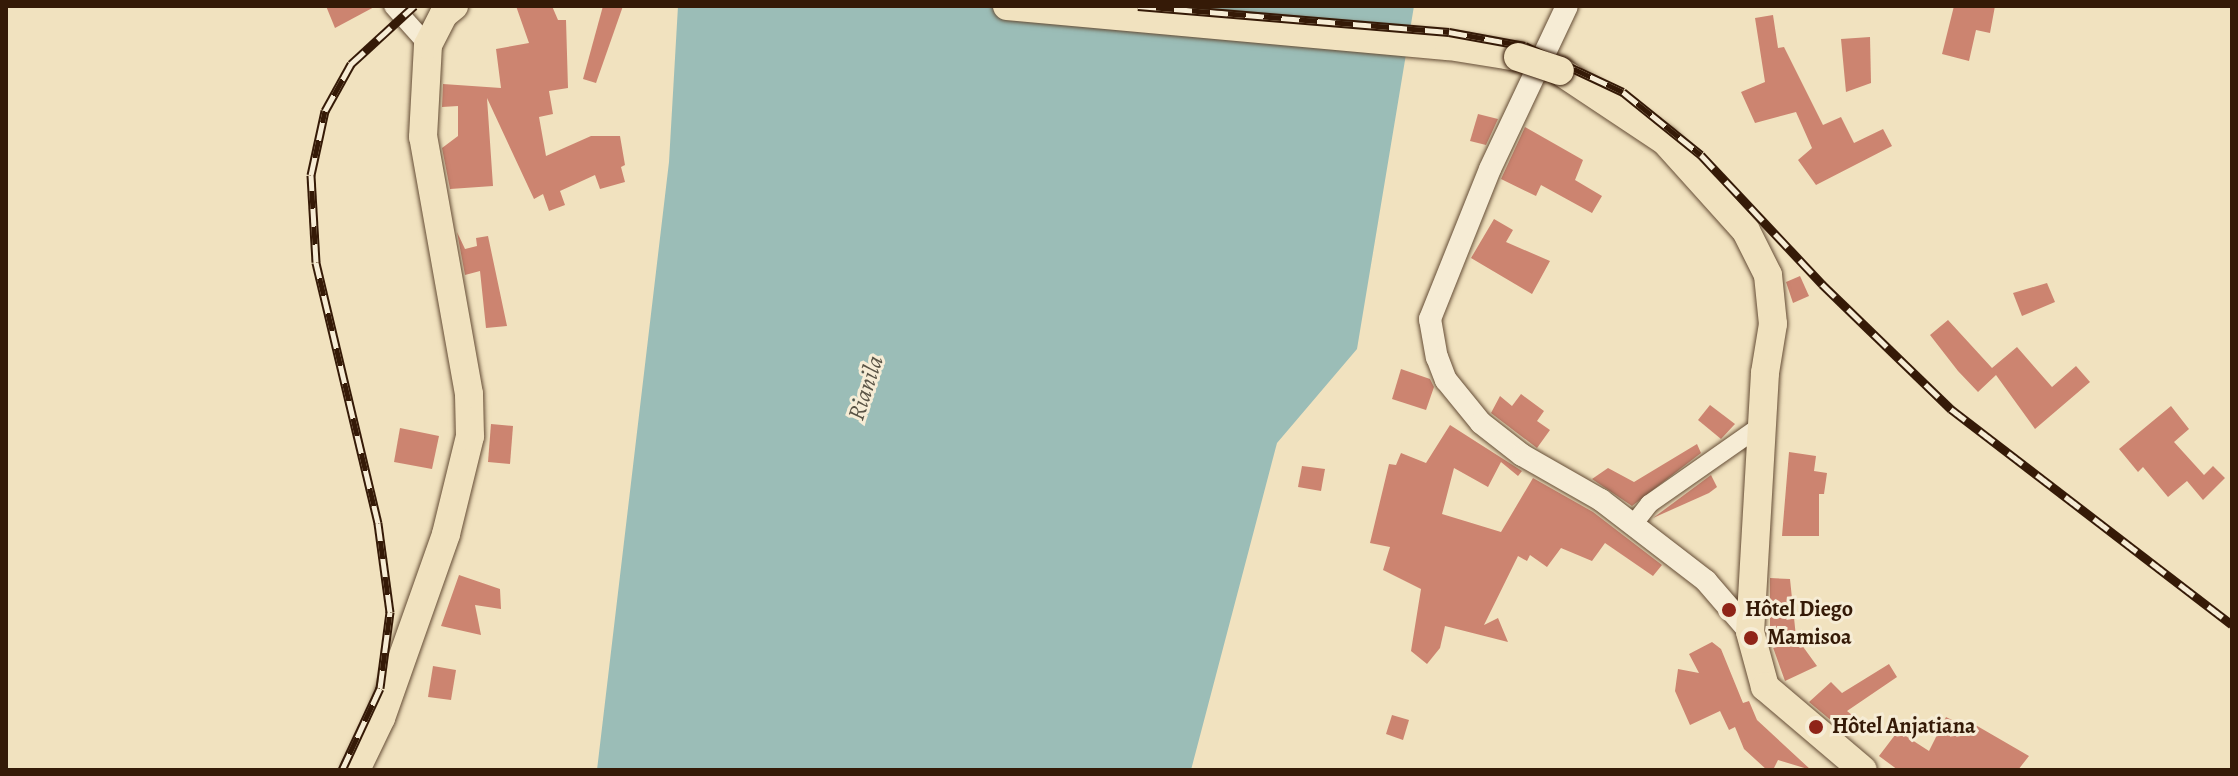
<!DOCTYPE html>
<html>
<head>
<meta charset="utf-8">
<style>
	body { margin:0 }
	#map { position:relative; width:2238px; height:776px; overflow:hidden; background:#f1e2bf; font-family:Alegreya,serif }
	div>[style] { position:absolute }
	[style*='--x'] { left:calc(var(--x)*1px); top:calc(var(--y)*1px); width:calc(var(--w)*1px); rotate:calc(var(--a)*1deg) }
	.water>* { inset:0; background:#9bbdb7 }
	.building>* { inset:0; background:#cc8470 }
	.roads { filter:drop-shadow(0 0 2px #644c35) drop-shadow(0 0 2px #644c35) }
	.minor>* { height:18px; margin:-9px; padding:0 9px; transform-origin:9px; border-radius:9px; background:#f6ecd5 }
	.tertiary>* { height:22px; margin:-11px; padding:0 11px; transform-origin:11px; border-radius:11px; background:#f6ecd5 }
	.primary>* { height:28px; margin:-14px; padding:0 14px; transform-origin:14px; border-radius:14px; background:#f1e2bf }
	.rail>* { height:9px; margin-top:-4.5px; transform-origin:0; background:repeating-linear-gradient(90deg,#f6ecd5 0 18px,#351a07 0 36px); box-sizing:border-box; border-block:2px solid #351a07 }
	.bridges { filter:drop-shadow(0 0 2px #351a07) drop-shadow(0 0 2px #351a07) }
	.primary-bridge>* { height:28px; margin:-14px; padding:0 14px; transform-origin:14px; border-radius:14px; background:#f1e2bf }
	.dots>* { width:22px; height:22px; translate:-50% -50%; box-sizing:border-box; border:4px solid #f6ecd5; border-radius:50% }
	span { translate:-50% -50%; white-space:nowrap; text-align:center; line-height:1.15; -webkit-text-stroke:6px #f6ecd5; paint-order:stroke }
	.poi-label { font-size:22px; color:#351a07; font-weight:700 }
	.left { translate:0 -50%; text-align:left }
	.water-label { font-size:24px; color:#595345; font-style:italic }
	.frame { position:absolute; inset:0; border:8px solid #351a07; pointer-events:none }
</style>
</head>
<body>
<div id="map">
	<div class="water">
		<div style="clip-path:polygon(678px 6px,1414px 6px,1357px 349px,1277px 443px,1191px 770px,597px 770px,669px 162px)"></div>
	</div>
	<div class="building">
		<div style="clip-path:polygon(326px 6px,376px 6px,335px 28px)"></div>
		<div style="clip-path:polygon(516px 6px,552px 6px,558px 20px,566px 20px,568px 88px,549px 91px,553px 114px,539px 117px,546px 156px,591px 136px,620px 136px,625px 165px,621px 167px,625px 182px,600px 189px,595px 175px,560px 191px,565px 205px,549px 211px,543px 194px,534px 199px,487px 98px,493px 186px,450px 189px,442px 148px,458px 136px,458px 106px,442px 107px,443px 84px,501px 88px,496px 49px,529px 43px)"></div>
		<div style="clip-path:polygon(603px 6px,623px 6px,596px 83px,583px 79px)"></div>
		<div style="clip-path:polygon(1954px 6px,1995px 6px,1990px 33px,1976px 30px,1969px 61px,1942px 54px)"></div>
		<div style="clip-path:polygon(1773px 15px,1778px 48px,1784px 47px,1823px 125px,1841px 117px,1854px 143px,1883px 129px,1892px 146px,1816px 185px,1798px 160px,1812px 148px,1796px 112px,1755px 123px,1741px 92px,1765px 82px,1755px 18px)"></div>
		<div style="clip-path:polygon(1870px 37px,1871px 83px,1846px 92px,1841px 39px)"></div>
		<div style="clip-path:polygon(1478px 114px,1498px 119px,1486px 145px,1470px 141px)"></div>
		<div style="clip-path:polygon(1525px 127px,1583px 160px,1575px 180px,1602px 196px,1592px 213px,1541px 185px,1536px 196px,1501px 179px)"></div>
		<div style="clip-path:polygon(1494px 219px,1513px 230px,1506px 242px,1550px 261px,1532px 294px,1471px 258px)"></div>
		<div style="clip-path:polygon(457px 232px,465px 249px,477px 246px,476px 238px,488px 236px,507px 326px,486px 328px,480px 271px,465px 275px)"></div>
		<div style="clip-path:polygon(1800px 276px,1809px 296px,1793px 303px,1786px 282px)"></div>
		<div style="clip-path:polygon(2047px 283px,2055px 302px,2022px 316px,2013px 293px)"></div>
		<div style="clip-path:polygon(1948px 320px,1992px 368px,2017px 347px,2052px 387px,2076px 366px,2090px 382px,2035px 429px,1996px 375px,1978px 392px,1958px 371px,1930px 335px)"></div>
		<div style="clip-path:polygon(1401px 369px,1430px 379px,1434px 387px,1426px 410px,1392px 399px)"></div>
		<div style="clip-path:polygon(1521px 394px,1544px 411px,1537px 421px,1550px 430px,1537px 448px,1491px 413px,1500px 396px,1512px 406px)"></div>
		<div style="clip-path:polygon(1710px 405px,1735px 424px,1721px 439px,1698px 420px)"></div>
		<div style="clip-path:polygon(2171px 406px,2189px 429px,2174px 442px,2204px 475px,2213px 466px,2225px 478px,2203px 500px,2187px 481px,2168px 497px,2143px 467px,2138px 472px,2119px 449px)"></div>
		<div style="clip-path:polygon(491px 424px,513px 426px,510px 464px,488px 462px)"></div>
		<div style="clip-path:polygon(1450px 425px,1522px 471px,1518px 476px,1501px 462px,1488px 487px,1454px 468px,1442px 514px,1501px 532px,1533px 478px,1593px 512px,1662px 565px,1653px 576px,1605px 543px,1592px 561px,1561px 548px,1547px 567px,1530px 555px,1527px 561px,1518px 556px,1484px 625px,1498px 618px,1508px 642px,1445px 626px,1440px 648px,1427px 664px,1411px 651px,1421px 589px,1383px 570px,1390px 547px,1370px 543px,1389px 464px,1396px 465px,1401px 453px,1426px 463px)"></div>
		<div style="clip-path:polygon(400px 428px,439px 436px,432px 469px,394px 462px)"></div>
		<div style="clip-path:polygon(1697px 444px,1701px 453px,1632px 506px,1592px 479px,1608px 468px,1634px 482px)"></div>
		<div style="clip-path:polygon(1789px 452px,1816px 456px,1814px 471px,1827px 473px,1824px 494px,1819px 494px,1819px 536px,1782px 536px)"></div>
		<div style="clip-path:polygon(1302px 466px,1325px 469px,1321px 491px,1298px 487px)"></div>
		<div style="clip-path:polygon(1711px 475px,1717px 487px,1709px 493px,1653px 518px)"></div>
		<div style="clip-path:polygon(459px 575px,500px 589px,501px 609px,475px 605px,481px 635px,441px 626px)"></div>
		<div style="clip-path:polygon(1770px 578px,1790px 579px,1796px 637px,1817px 666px,1785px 681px,1770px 639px)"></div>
		<div style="clip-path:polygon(1712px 642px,1721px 649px,1743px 703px,1749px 701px,1757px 720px,1811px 770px,1778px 760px,1773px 770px,1767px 770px,1744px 749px,1735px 727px,1729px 730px,1720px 711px,1690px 725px,1675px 691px,1678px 669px,1699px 673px,1689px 654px)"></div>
		<div style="clip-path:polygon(1889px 664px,1897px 677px,1847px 711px,1857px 719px,1845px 732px,1809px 702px,1831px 682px,1842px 693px)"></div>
		<div style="clip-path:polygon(433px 666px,456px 670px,451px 700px,428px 697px)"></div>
		<div style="clip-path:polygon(1392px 715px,1409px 720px,1403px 740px,1386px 734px)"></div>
		<div style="clip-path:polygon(1946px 717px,1968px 728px,1972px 723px,2029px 756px,2018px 770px,1898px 770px,1879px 756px,1898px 731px,1929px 751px)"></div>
	</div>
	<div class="roads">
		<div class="minor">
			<div style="--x:393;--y:6;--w:52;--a:48.1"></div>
			<div style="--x:1632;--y:526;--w:28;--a:-52"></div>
			<div style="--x:1649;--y:504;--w:138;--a:-35"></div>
		</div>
		<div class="tertiary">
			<div style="--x:1567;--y:6;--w:180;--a:115.3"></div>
			<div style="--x:1490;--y:169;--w:162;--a:111.8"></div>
			<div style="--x:1430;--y:319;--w:39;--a:80"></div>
			<div style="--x:1437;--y:357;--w:25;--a:69"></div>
			<div style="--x:1446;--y:380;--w:55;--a:50.9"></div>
			<div style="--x:1481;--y:423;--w:52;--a:38"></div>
			<div style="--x:1522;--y:455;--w:91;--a:29.7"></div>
			<div style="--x:1601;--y:500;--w:133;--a:37.6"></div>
			<div style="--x:1706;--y:581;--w:67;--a:49.2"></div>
		</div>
		<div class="primary">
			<div style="--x:1007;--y:6;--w:444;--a:5.2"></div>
			<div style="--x:1449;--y:46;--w:70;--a:9.1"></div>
			<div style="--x:1560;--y:71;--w:126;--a:33.7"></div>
			<div style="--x:1665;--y:141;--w:121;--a:48"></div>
			<div style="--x:1746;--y:231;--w:49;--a:63.4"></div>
			<div style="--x:1768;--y:275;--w:49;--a:84.2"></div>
			<div style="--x:1773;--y:324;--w:50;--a:99.3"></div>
			<div style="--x:1765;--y:373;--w:259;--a:93.3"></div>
			<div style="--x:1750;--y:632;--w:57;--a:74.7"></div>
			<div style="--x:1765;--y:687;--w:128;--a:40.3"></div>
			<div style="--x:356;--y:770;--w:58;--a:-64.3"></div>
			<div style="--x:381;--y:718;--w:195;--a:-70.5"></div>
			<div style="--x:446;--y:534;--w:101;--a:-76.2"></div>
			<div style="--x:470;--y:436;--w:42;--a:-91.4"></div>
			<div style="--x:469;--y:394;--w:261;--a:-100.1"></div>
			<div style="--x:423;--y:137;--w:92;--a:-86.9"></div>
			<div style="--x:428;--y:45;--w:35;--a:-63"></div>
			<div style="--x:444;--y:14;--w:13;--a:-39"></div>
		</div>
	</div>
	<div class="rail">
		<div style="--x:1138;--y:6;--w:312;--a:4.8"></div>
		<div style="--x:1449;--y:32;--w:77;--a:10.4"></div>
		<div style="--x:1525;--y:46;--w:108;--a:25.1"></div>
		<div style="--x:1623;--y:92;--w:100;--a:38.9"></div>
		<div style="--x:1701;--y:155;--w:177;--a:46.8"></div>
		<div style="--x:1822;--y:284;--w:180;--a:44.1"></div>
		<div style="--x:1951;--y:409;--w:354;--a:37.5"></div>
		<div style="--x:342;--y:770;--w:90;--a:-65.1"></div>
		<div style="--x:380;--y:688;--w:77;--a:-82.5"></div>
		<div style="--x:390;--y:612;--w:90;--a:-97.7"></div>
		<div style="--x:378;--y:523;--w:268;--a:-103.4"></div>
		<div style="--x:316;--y:262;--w:87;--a:-93.3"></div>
		<div style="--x:311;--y:175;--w:66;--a:-77.7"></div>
		<div style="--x:325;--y:111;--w:54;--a:-61"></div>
		<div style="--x:351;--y:64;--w:86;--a:-42.6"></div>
	</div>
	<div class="bridges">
		<div class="primary-bridge">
			<div style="--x:1518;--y:57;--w:44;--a:18.4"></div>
		</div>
	</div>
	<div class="dots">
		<div style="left:1729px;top:610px;background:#8f2418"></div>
		<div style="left:1751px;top:638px;background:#8f2418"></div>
		<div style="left:1816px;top:727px;background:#8f2418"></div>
	</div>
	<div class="poi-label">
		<span class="left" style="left:1745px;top:610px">Hôtel Diego</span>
		<span class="left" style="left:1767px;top:638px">Mamisoa</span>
		<span class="left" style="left:1832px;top:727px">Hôtel Anjatiana</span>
	</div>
	<div class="water-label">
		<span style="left:866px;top:388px;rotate:-72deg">Rianila</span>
	</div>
	<div class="frame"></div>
</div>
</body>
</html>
